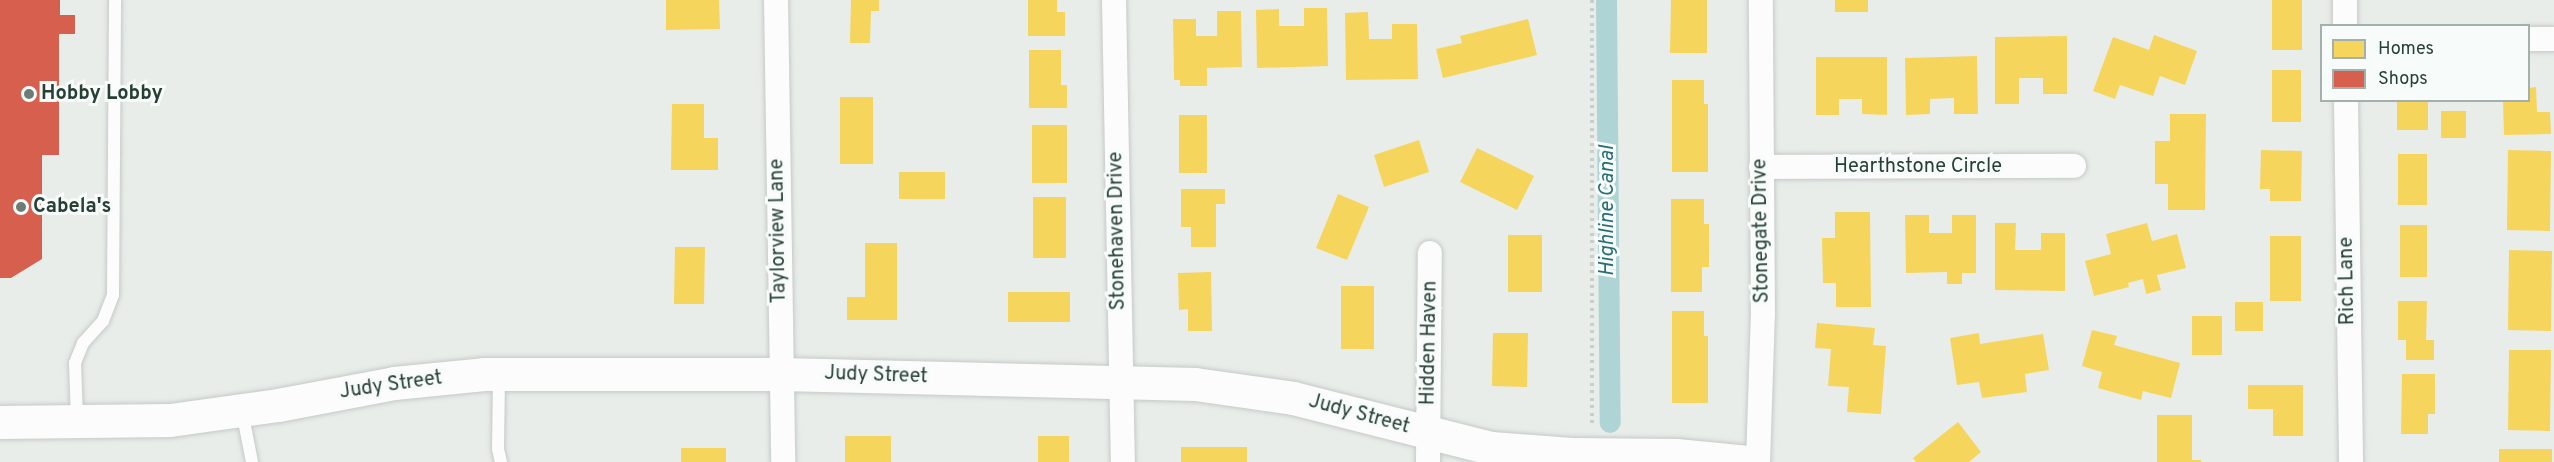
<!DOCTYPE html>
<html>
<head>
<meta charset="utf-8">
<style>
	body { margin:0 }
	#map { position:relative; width:2554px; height:462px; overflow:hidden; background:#e8edea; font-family:Overpass,sans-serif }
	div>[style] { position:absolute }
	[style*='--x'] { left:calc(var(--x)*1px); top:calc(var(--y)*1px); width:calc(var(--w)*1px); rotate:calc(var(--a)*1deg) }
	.homes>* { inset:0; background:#f6d55c }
	.shops>* { inset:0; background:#d6604d }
	.canal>* { height:21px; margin:-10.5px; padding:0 10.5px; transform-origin:10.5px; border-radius:10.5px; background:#afd4d5 }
	.path>* { height:4px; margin-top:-2px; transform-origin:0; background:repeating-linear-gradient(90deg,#c8cecb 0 3px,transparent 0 7.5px) }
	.roads { filter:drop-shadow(0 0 2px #c5cac7) drop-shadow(0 0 2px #c5cac7) }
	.lane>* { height:12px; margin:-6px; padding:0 6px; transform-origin:6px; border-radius:6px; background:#fcfcfc }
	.street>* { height:24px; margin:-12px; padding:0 12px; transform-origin:12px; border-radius:12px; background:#fcfcfc }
	.secondary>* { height:33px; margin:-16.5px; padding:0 16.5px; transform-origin:16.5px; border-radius:16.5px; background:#fcfcfc }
	.dots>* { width:16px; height:16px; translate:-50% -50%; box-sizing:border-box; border:3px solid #f7fbf9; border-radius:50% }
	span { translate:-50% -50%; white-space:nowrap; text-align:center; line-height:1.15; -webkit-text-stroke:6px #f7fbf9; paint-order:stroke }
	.poi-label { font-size:20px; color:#273f36; font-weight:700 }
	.left { translate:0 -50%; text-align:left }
	.street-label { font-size:20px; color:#273f36 }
	.water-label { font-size:21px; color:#276f75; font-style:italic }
	.legend { position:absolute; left:2320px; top:24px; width:210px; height:78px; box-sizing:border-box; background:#f7fbf9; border:2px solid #a4b0ab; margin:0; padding:8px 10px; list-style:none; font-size:18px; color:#273f36 }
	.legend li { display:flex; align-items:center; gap:12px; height:30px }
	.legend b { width:30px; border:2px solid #a4b0ab }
</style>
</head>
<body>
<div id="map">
	<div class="homes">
		<div style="clip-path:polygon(666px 0,719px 0,720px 29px,666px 30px)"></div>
		<div style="clip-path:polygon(851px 0,879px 0,879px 11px,871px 11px,870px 43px,850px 43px)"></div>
		<div style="clip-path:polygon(1028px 0,1057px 0,1057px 12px,1065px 12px,1065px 36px,1028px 36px)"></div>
		<div style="clip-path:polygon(1671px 0,1707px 0,1707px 53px,1670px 53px)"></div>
		<div style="clip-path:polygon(1835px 0,1868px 0,1868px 12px,1835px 12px)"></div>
		<div style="clip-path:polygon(2272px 0,2302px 0,2302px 50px,2272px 50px)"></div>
		<div style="clip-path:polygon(1304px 8px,1327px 8px,1328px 66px,1257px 68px,1256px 10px,1279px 9px,1279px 26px,1304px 26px)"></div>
		<div style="clip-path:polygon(1217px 11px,1241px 11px,1242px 67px,1207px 68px,1207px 86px,1180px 86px,1180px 80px,1174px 80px,1173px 19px,1196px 19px,1196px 36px,1217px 36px)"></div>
		<div style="clip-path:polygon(1368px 12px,1369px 39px,1392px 39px,1392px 24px,1417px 24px,1418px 79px,1346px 80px,1345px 13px)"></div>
		<div style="clip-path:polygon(1528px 19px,1537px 55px,1443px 78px,1436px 49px,1462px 43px,1460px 36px)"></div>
		<div style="clip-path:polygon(2154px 35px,2197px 51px,2185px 85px,2160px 76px,2153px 96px,2120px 85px,2115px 99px,2093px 91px,2113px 37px,2149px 50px)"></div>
		<div style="clip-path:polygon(2067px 36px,2067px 94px,2043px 94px,2043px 78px,2019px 78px,2019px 104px,1995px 104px,1995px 37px)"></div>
		<div style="clip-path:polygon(1029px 50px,1061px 50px,1061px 85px,1067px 85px,1067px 108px,1029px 108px)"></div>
		<div style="clip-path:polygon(1977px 56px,1978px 114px,1954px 114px,1954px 98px,1930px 99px,1930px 114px,1906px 115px,1905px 58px)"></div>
		<div style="clip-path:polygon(1816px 57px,1887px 57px,1887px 115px,1862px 114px,1862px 99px,1839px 99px,1839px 115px,1816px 115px)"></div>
		<div style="clip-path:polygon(2272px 70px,2301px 70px,2301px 122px,2272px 122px)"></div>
		<div style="clip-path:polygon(1672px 80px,1704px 80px,1704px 104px,1708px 104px,1708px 172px,1672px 172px)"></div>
		<div style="clip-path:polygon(2536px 87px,2537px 112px,2550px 112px,2551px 134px,2504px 135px,2503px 100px,2528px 100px,2528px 88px)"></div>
		<div style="clip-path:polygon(840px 97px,873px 97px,873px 164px,840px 164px)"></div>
		<div style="clip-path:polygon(2397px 100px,2428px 100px,2428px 130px,2397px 130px)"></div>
		<div style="clip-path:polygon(672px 104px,704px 104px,704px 138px,718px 138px,718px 170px,671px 170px)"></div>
		<div style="clip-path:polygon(2441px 111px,2466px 111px,2466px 138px,2441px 138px)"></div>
		<div style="clip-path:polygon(2170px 114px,2206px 114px,2205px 210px,2168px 210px,2168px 184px,2155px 184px,2155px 141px,2170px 141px)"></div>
		<div style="clip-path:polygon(1179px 115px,1207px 115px,1207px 173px,1179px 173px)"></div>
		<div style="clip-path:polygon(1032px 125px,1067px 125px,1067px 183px,1032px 183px)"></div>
		<div style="clip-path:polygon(1419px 140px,1429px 172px,1384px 187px,1374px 155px)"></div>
		<div style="clip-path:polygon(1477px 148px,1534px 176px,1517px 210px,1460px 182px)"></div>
		<div style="clip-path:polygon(2261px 150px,2302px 151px,2301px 201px,2270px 201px,2270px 189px,2260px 189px)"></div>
		<div style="clip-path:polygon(2508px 150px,2551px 151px,2550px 231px,2507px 230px)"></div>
		<div style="clip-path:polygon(2398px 154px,2427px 154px,2427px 205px,2398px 205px)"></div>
		<div style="clip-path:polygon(899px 172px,945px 172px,945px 199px,899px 199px)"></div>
		<div style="clip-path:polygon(1181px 189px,1225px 189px,1225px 204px,1216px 204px,1216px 247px,1191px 247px,1191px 227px,1181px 227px)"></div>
		<div style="clip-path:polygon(1338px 194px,1369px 207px,1347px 260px,1316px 248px)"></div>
		<div style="clip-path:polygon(1033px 197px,1066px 197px,1066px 258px,1033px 258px)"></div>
		<div style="clip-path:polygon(1671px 199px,1704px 199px,1704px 224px,1709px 224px,1709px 267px,1702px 267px,1702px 292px,1671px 292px)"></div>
		<div style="clip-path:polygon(1835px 212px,1870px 212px,1871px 307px,1836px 307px,1836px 283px,1823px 283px,1822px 238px,1835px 238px)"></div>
		<div style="clip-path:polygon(1905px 215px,1929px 215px,1929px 233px,1952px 233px,1952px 215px,1976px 215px,1976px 273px,1962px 273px,1962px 284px,1947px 284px,1947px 272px,1906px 273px)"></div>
		<div style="clip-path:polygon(1995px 223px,2016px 223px,2015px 250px,2041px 250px,2041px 233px,2065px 233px,2065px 291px,1995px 290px)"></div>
		<div style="clip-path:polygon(2147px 223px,2152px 241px,2177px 234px,2186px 268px,2157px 275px,2161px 290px,2146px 294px,2143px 279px,2128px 283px,2129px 287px,2094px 296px,2085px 261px,2111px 254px,2106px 234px)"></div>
		<div style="clip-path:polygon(2400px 225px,2427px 225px,2427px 277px,2400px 277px)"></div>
		<div style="clip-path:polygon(1508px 235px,1542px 235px,1542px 292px,1508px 292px)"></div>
		<div style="clip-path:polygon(2270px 236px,2301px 236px,2301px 301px,2270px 301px)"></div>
		<div style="clip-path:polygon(865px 243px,897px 243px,897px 320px,847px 320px,847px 297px,865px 297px)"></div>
		<div style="clip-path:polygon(675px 247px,705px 247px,704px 304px,674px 304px)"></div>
		<div style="clip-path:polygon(2509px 250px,2552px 251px,2551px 331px,2508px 330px)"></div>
		<div style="clip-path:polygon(1211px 272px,1212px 331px,1188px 331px,1188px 309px,1179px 310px,1178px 273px)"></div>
		<div style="clip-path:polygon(1341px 286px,1374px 286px,1374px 349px,1341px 349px)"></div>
		<div style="clip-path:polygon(1008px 292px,1070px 292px,1070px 322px,1008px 322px)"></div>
		<div style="clip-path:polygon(2398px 301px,2427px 301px,2426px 340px,2434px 340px,2434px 360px,2406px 360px,2406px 340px,2398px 340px)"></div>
		<div style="clip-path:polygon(2235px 302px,2263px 302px,2263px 331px,2235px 331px)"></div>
		<div style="clip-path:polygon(1672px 311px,1704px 311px,1704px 336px,1708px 336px,1708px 403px,1672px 403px)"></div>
		<div style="clip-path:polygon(2192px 316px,2222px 316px,2222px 355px,2192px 355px)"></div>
		<div style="clip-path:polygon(1817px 323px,1875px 328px,1873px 345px,1886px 346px,1881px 414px,1847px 412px,1849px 387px,1828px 386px,1831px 349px,1815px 348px)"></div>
		<div style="clip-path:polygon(2092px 330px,2117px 336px,2114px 345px,2180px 363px,2171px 398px,2143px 391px,2141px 400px,2098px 388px,2102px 372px,2082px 366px)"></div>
		<div style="clip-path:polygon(1493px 333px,1528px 333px,1527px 387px,1492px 386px)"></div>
		<div style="clip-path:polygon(1979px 333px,1980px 344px,2043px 334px,2049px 370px,2025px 374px,2027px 392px,1982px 398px,1979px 382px,1957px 385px,1950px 338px)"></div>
		<div style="clip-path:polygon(2509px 350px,2551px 350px,2550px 431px,2508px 430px)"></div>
		<div style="clip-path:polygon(2402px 374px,2435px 374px,2435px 414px,2428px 414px,2428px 434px,2401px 434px)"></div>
		<div style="clip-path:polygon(2248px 385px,2303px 385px,2303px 436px,2273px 436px,2273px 409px,2248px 409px)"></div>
		<div style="clip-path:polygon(2157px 415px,2192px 415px,2192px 460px,2201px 460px,2201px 462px,2157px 462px)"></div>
		<div style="clip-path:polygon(1958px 422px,1981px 452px,1969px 462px,1916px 462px,1913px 458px)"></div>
		<div style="clip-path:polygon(845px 436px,891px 436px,891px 462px,845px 462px)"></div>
		<div style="clip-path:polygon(1038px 436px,1069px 436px,1069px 462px,1038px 462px)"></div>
		<div style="clip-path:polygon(1181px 447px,1247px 447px,1247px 462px,1181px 462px)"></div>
		<div style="clip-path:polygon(681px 448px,726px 448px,726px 462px,681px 462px)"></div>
		<div style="clip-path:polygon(2499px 449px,2552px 449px,2552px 462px,2499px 462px)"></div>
	</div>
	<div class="shops">
		<div style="clip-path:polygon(0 0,60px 0,60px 15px,75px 15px,75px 34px,59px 34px,59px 155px,42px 155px,42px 259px,11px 278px,0 278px)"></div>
	</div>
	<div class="canal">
		<div style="--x:1606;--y:0;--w:422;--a:89.5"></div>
	</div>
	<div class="path">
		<div style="--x:1592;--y:0;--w:428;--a:90"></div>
	</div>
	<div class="roads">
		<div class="lane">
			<div style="--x:499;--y:377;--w:72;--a:90.8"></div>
			<div style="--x:498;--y:449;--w:13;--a:77"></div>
			<div style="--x:242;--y:411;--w:52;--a:78.9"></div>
			<div style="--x:77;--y:420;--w:57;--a:-92"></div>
			<div style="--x:75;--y:363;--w:22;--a:-68"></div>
			<div style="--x:83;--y:343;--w:30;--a:-48"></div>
			<div style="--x:103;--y:321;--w:28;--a:-69"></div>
			<div style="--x:113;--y:295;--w:295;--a:-89.6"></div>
		</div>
		<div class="street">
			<div style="--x:776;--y:0;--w:462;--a:89.1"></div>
			<div style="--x:1114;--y:0;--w:462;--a:88.9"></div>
			<div style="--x:2345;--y:0;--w:26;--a:90"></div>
			<div style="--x:2528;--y:39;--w:26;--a:0"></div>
			<div style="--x:2346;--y:100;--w:362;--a:89.2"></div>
			<div style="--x:1761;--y:167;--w:313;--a:-0.2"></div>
			<div style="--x:1428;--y:462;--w:209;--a:-89.5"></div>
			<div style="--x:1758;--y:462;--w:147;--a:-88.1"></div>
			<div style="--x:1763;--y:315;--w:315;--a:-90.4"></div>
		</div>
		<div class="secondary">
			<div style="--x:0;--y:422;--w:170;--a:-0.7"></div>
			<div style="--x:170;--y:420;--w:109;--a:-7.9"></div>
			<div style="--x:278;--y:405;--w:118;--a:-10.7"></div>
			<div style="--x:394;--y:383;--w:90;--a:-5.7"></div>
			<div style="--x:484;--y:374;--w:297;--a:0"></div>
			<div style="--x:781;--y:374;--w:414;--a:1.4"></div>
			<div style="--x:1195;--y:384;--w:99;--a:8.1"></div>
			<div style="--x:1293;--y:398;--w:204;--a:14.2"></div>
			<div style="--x:1491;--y:448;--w:80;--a:4.3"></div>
			<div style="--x:1571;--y:454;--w:105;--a:0.5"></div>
			<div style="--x:1676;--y:455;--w:72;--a:5.6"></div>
		</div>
	</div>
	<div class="dots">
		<div style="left:29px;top:94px;background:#6b7c75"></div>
		<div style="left:21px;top:207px;background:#6b7c75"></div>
	</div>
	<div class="poi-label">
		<span class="left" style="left:41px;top:94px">Hobby Lobby</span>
		<span class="left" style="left:33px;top:207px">Cabela's</span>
	</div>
	<div class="street-label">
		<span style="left:1918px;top:167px">Hearthstone Circle</span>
		<span style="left:779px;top:231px;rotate:-91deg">Taylorview Lane</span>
		<span style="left:1118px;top:231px;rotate:-91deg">Stonehaven Drive</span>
		<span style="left:1762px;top:231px;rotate:-91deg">Stonegate Drive</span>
		<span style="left:2348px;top:281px;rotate:-91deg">Rich Lane</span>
		<span style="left:1430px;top:343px;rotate:-89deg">Hidden Haven</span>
		<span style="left:876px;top:376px;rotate:2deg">Judy Street</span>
		<span style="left:391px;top:386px;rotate:-8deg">Judy Street</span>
		<span style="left:1359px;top:415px;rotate:15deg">Judy Street</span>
	</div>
	<div class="water-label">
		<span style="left:1608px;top:211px;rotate:-90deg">Highline Canal</span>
	</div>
	<ul class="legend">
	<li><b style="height:16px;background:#f6d55c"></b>Homes</li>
	<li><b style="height:16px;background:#d6604d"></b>Shops</li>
	</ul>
</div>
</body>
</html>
